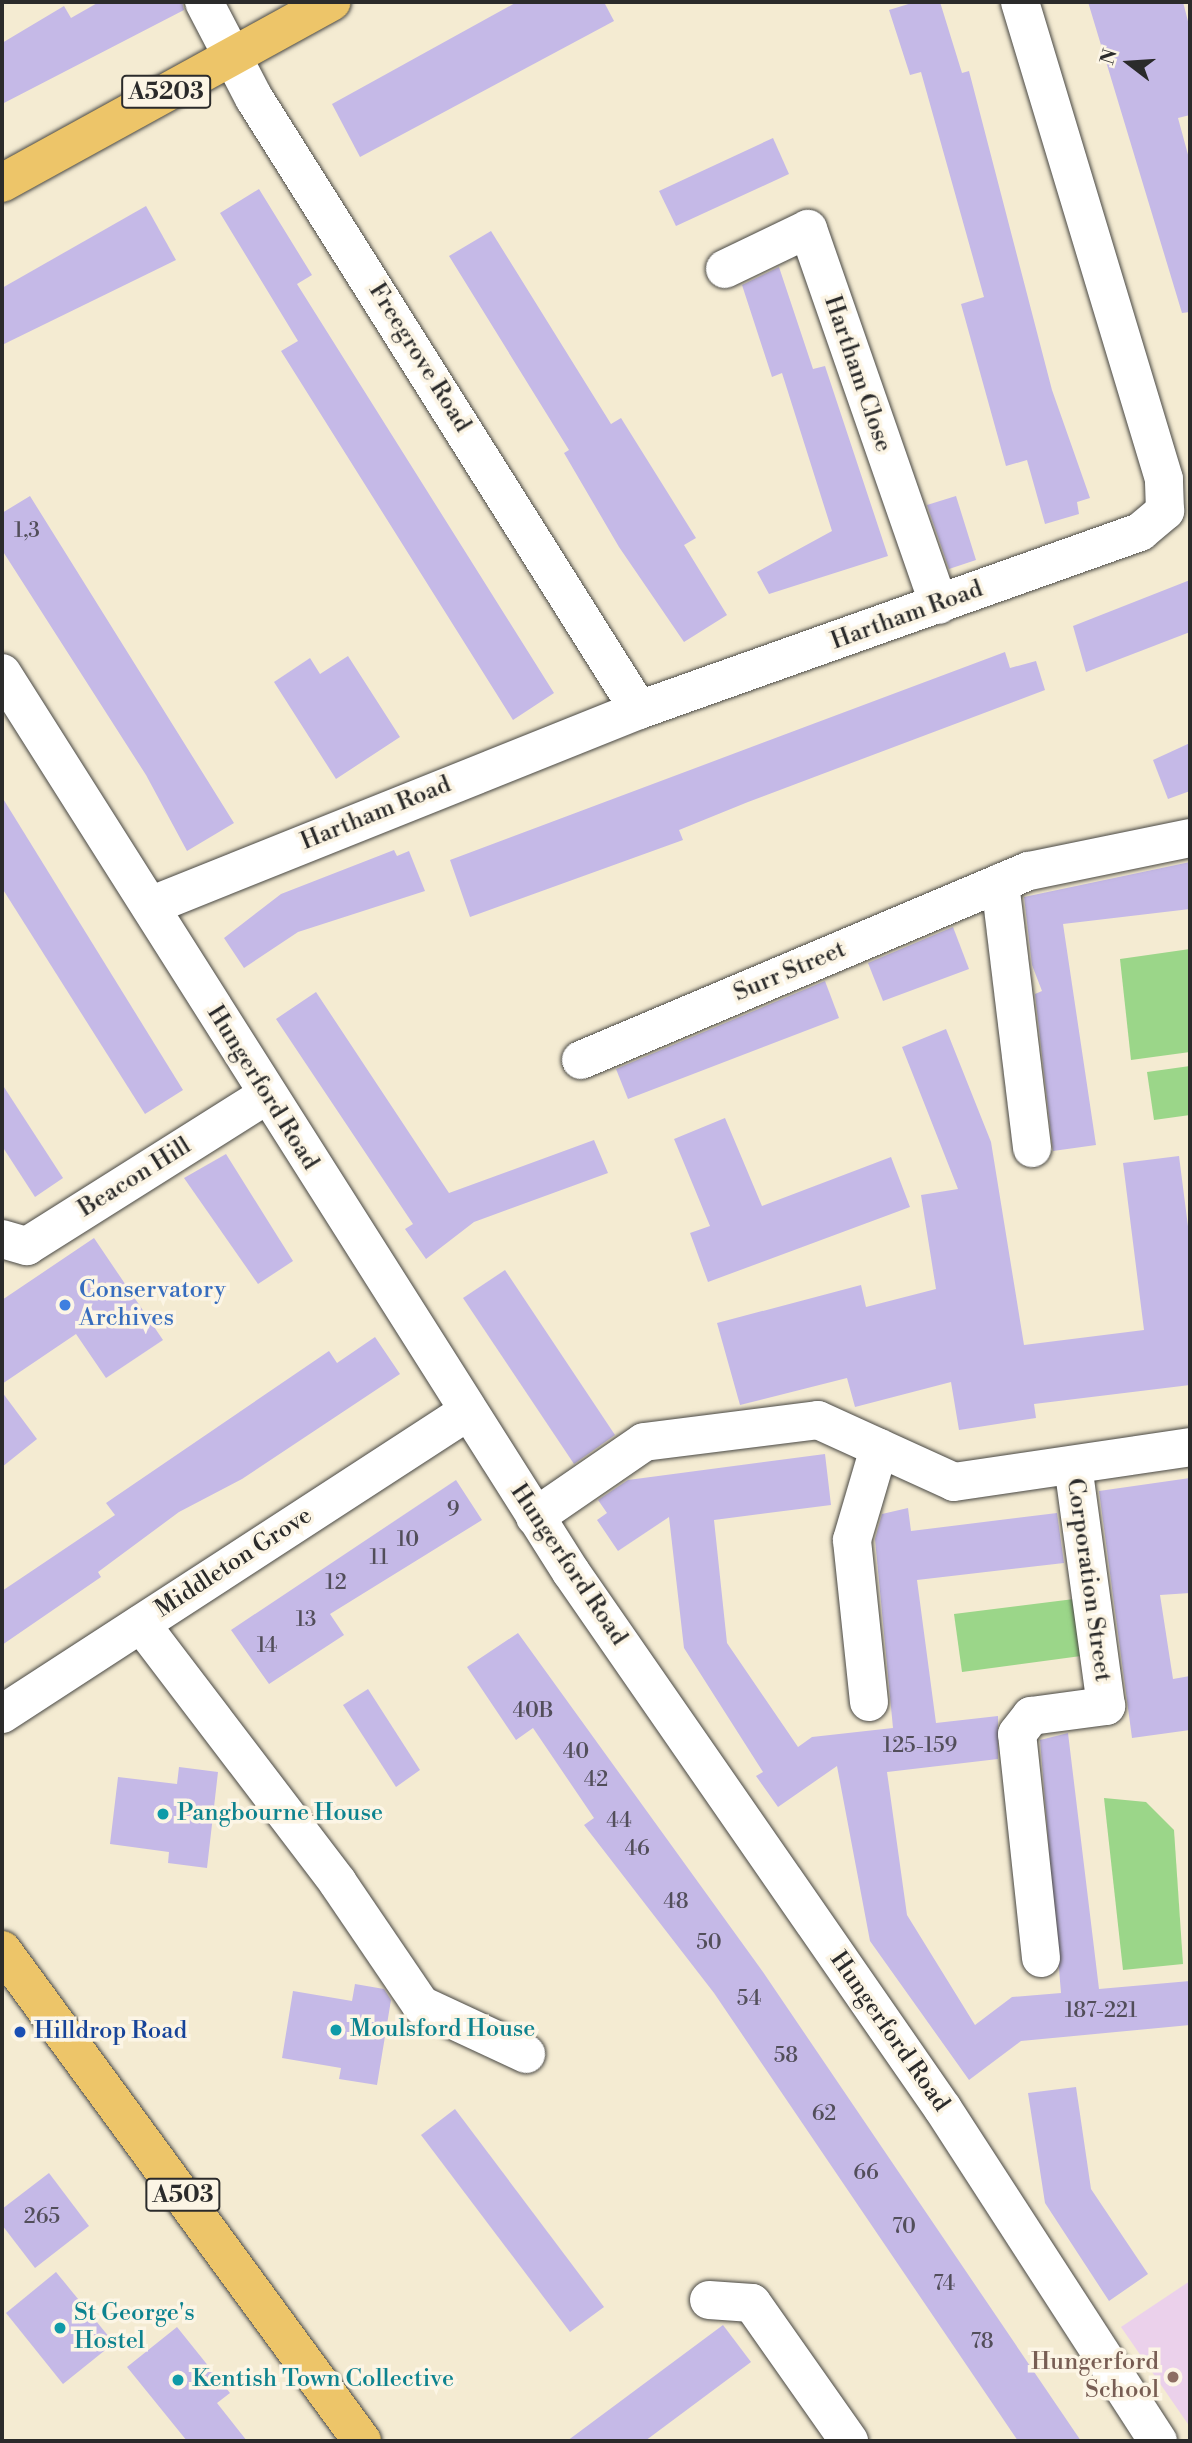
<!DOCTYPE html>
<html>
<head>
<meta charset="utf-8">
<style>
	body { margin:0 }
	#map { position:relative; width:1192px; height:2443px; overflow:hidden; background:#f4ebd2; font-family:"Libre Bodoni",serif }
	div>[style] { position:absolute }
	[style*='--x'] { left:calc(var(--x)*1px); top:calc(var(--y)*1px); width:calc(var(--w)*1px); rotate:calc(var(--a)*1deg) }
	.built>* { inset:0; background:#ebd1eb }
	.green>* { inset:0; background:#9bd689 }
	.building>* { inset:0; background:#c5b9e7 }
	.roads { filter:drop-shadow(0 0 2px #494844) drop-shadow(0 0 2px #494844) }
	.street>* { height:38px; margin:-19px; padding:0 19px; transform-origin:19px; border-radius:19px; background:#fff }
	.primary>* { height:38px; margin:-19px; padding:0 19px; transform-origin:19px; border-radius:19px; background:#edc569 }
	.highway>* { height:38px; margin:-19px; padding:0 19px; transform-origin:19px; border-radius:19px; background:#edc569 }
	.dots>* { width:19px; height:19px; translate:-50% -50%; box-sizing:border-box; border:4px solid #fcf5e5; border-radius:50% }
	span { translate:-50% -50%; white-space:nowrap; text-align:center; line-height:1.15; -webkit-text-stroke:7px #fcf5e5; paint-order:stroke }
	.number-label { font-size:21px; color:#524e5a }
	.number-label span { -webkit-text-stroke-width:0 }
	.shield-label span { padding:2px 5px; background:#fcf5e5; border:2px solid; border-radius:5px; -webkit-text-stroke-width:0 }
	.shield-label { font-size:23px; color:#2b2b2b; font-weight:700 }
	.street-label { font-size:24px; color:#2b2b2b }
	.shop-label { font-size:24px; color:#366cbe }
	.left { translate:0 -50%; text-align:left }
	.culture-label { font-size:24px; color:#0d838f }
	.transit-label { font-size:24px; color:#164399 }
	.education-label { font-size:24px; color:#785e54 }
	.right { translate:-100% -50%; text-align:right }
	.frame { position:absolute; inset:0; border:4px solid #2b2b2b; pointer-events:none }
	.north { position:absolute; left:1094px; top:28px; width:70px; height:70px; -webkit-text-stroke:5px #fcf5e5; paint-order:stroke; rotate:287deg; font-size:19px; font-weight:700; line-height:28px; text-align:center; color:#2b2b2b }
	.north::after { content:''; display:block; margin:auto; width:24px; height:32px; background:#2b2b2b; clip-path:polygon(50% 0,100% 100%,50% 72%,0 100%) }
</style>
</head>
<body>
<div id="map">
	<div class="built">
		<div style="clip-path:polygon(1190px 2281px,1190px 2427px,1121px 2327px)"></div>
	</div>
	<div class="green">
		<div style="clip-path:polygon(1190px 949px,1190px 1052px,1131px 1060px,1120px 959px)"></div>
		<div style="clip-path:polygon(1190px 1066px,1190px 1115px,1154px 1120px,1147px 1072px)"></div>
		<div style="clip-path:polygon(1074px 1599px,1081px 1656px,962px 1672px,954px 1614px)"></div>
		<div style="clip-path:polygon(1104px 1798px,1146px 1802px,1174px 1830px,1183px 1964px,1123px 1970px)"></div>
	</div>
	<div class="building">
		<div style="clip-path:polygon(99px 2px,182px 2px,184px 10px,2px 104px,2px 43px,64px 6px,71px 18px)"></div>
		<div style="clip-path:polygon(517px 2px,604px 2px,614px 21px,360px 157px,332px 104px)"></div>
		<div style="clip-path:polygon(915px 2px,940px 2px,962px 73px,969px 71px,1052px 390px,1090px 498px,1077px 502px,1079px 514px,1045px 524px,1027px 460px,1006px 466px,961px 304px,984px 297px,921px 72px,910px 75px,889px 10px)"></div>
		<div style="clip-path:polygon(1088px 2px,1183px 2px,1190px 29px,1190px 115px,1178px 118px,1190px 162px,1190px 312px,1182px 313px)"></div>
		<div style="clip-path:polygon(773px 138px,789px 174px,676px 226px,659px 191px)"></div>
		<div style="clip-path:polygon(259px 189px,312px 275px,297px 284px,554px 693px,513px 720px,281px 351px,298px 341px,220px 213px)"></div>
		<div style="clip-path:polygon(146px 206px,176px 260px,2px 345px,2px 288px)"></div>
		<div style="clip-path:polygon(491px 231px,611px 424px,621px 418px,696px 538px,684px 545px,727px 615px,684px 642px,619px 547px,564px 453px,569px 450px,449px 256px)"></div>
		<div style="clip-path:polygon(779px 267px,813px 369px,825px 366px,888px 556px,769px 594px,757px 572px,832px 531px,782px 373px,772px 377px,742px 285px)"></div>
		<div style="clip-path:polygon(30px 496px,234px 823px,187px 851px,146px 775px,2px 550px,2px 513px)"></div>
		<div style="clip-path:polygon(956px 496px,976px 560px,949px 569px,927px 505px)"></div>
		<div style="clip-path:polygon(1190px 580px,1190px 632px,1086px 672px,1073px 626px)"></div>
		<div style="clip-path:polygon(1005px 652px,1010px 668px,1036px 661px,1045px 690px,748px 802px,679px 830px,683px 840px,470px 917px,450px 860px)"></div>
		<div style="clip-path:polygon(348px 656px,400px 737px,336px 779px,274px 682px,310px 658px,320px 674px)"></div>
		<div style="clip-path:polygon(1190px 743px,1190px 791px,1168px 799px,1153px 760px)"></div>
		<div style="clip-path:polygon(2px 797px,183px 1090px,145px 1114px,2px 888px)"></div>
		<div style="clip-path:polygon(394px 850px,397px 856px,409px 851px,425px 891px,298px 932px,244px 968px,224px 938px,281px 894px)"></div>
		<div style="clip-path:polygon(1190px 862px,1190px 909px,1063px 924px,1096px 1145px,1053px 1151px,1035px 994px,1042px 991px,1032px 965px,1024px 897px)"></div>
		<div style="clip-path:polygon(953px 927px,969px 969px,883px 1001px,868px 963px)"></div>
		<div style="clip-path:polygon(825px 981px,839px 1018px,628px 1099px,616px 1069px)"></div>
		<div style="clip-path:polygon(316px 992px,449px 1193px,594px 1140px,608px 1173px,474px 1222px,426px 1259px,405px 1229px,413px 1224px,276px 1019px)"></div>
		<div style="clip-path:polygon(946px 1029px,991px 1142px,1024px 1345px,1144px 1330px,1123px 1163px,1179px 1156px,1190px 1242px,1190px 1385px,1034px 1404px,1036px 1418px,959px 1430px,951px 1382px,855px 1407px,847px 1378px,740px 1405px,717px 1323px,861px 1285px,866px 1307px,936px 1289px,921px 1195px,958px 1189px,902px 1047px)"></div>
		<div style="clip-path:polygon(2px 1084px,63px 1178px,35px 1197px,2px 1146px)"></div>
		<div style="clip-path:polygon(725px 1118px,762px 1206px,891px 1157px,910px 1207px,708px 1282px,690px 1233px,710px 1226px,674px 1139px)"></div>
		<div style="clip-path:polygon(226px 1154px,293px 1261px,258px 1284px,184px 1178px)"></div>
		<div style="clip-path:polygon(94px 1238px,163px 1340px,106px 1378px,76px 1334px,2px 1384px,2px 1300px)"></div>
		<div style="clip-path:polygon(505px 1270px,615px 1435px,574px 1464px,463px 1298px)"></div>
		<div style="clip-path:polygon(375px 1337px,400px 1374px,242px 1479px,179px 1512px,98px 1572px,101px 1577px,2px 1645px,2px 1591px,115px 1515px,106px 1503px,329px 1351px,337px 1363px)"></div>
		<div style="clip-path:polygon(2px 1392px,37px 1439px,2px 1467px)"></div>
		<div style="clip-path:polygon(825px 1454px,831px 1505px,714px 1520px,727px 1643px,798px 1747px,812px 1737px,893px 1728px,875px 1539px,882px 1514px,908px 1508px,911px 1531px,1057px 1513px,1064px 1563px,917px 1580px,936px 1723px,998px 1716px,998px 1759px,887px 1772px,907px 1915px,975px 2025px,1012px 1997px,1061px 1993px,1040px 1740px,1068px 1733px,1099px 1989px,1190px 1981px,1190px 2025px,1021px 2041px,969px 2080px,870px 1941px,837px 1766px,778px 1807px,756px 1776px,763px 1772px,684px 1648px,669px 1517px,618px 1551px,597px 1520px,607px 1513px,598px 1500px,628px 1480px)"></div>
		<div style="clip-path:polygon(1190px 1478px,1190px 1593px,1160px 1595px,1173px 1679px,1190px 1676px,1190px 1730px,1132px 1738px,1099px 1491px)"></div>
		<div style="clip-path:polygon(456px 1480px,482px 1520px,330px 1614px,344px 1635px,269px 1684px,231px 1630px)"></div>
		<div style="clip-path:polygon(518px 1633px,763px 1972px,1081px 2441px,1018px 2441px,714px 1993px,584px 1825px,594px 1818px,533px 1728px,516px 1740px,467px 1667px)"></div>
		<div style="clip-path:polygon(368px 1689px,420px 1770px,396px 1787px,343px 1705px)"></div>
		<div style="clip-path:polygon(179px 1767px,218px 1772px,207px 1868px,168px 1863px,169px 1852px,110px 1844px,118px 1777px,177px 1784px)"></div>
		<div style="clip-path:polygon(355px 1984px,384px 1989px,391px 2000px,377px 2085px,339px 2079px,341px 2068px,282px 2058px,293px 1991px,352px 2001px)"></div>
		<div style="clip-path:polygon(1076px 2087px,1091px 2189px,1148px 2274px,1109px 2301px,1045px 2203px,1028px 2093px)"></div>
		<div style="clip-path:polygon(455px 2109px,604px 2307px,570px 2332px,421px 2135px)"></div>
		<div style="clip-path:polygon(49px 2173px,89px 2226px,35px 2268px,2px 2225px,2px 2209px)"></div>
		<div style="clip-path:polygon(56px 2272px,114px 2343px,63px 2384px,6px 2313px)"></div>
		<div style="clip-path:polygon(723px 2325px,751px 2362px,645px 2441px,567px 2441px)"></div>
		<div style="clip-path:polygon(177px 2327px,230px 2393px,217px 2403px,247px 2441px,187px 2441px,127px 2367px)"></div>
	</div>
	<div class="roads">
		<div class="street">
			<div style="--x:204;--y:2;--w:108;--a:62.5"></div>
			<div style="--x:254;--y:98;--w:723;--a:57.83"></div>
			<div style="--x:725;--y:269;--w:92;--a:-25.7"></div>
			<div style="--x:808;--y:229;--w:398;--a:70.8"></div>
			<div style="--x:2;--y:673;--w:1064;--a:57.67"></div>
			<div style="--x:571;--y:1572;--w:653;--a:55.29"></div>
			<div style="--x:943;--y:2109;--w:396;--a:57.1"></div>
			<div style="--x:1000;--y:883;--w:267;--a:83.1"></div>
			<div style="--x:150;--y:906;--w:527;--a:-21.84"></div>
			<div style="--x:639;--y:710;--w:532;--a:-19.56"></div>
			<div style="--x:1140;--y:532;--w:33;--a:-40"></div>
			<div style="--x:1165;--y:511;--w:32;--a:-92"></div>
			<div style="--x:1164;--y:479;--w:498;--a:-106.8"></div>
			<div style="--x:581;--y:1060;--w:486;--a:-22.9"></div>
			<div style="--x:1029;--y:871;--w:164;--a:-11.6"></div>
			<div style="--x:2;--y:1239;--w:26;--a:16"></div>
			<div style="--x:27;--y:1246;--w:281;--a:-32.2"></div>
			<div style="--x:535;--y:1517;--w:132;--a:-34.5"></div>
			<div style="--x:644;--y:1442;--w:175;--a:-7.2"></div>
			<div style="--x:818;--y:1420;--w:149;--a:24.5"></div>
			<div style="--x:954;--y:1482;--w:239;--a:-8.4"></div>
			<div style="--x:141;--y:1624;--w:325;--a:52.7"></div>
			<div style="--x:338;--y:1883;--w:148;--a:55.8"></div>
			<div style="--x:421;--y:2005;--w:116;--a:25"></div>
			<div style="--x:869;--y:1702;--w:163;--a:-96"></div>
			<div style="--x:852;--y:1540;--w:96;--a:-73.6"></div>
			<div style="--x:2;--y:1714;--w:554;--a:-33"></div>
			<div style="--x:1041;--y:1958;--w:225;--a:-96.1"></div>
			<div style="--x:1017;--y:1734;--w:23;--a:-52"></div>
			<div style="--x:1031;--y:1716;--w:76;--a:-7.6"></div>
			<div style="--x:1106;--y:1706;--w:243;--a:-97.8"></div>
			<div style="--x:709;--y:2300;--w:43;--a:4"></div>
			<div style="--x:752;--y:2303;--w:169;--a:54.9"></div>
		</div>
		<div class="primary">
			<div style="--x:2;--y:183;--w:376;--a:-28.8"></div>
		</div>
		<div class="highway">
			<div style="--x:2;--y:1950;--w:609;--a:53.75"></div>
		</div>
	</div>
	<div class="dots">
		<div style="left:65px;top:1305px;background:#3f7fe0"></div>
		<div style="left:163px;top:1814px;background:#0f9aa8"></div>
		<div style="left:336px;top:2030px;background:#0f9aa8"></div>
		<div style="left:20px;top:2032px;background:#1a4fb4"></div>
		<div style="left:60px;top:2328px;background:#0f9aa8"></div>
		<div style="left:1173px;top:2377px;background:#8d6e63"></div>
		<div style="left:178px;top:2380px;background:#0f9aa8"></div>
	</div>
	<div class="number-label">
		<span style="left:27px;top:531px">1,3</span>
		<span style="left:453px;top:1510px">9</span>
		<span style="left:408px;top:1540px">10</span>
		<span style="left:379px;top:1558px">11</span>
		<span style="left:336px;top:1583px">12</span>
		<span style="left:306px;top:1620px">13</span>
		<span style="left:267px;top:1646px">14</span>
		<span style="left:533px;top:1711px">40B</span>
		<span style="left:920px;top:1746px">125-159</span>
		<span style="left:576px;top:1752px">40</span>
		<span style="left:596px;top:1780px">42</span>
		<span style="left:619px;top:1821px">44</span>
		<span style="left:637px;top:1849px">46</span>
		<span style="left:676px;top:1902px">48</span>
		<span style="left:709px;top:1943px">50</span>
		<span style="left:749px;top:1999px">54</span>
		<span style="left:1101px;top:2011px">187-221</span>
		<span style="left:786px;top:2056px">58</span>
		<span style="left:824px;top:2114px">62</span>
		<span style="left:866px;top:2173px">66</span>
		<span style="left:42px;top:2217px">265</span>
		<span style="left:904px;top:2227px">70</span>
		<span style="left:944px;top:2284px">74</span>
		<span style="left:982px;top:2342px">78</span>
	</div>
	<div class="shield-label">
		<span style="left:166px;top:92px">A5203</span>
		<span style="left:183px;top:2195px">A503</span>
	</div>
	<div class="street-label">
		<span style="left:419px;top:358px;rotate:58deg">Freegrove Road</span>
		<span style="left:857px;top:374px;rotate:71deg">Hartham Close</span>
		<span style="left:907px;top:616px;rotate:-20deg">Hartham Road</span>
		<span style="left:376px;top:814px;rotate:-22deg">Hartham Road</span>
		<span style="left:790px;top:972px;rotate:-23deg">Surr Street</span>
		<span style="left:262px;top:1088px;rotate:58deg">Hungerford Road</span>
		<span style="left:135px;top:1178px;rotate:-32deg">Beacon Hill</span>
		<span style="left:234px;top:1563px;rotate:-33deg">Middleton Grove</span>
		<span style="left:568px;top:1565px;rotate:56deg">Hungerford Road</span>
		<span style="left:1088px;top:1580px;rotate:82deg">Corporation Street</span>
		<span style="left:889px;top:2032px;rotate:55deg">Hungerford Road</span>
	</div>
	<div class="shop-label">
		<span class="left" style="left:79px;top:1305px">Conservatory<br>Archives</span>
	</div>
	<div class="culture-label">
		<span class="left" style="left:177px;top:1814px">Pangbourne House</span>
		<span class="left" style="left:350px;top:2030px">Moulsford House</span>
		<span class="left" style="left:74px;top:2328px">St George's<br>Hostel</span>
		<span class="left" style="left:192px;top:2380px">Kentish Town Collective</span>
	</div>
	<div class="transit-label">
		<span class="left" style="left:34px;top:2032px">Hilldrop Road</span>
	</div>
	<div class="education-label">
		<span class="right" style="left:1159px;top:2377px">Hungerford<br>School</span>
	</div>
	<div class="frame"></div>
	<div class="north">N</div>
</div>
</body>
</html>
